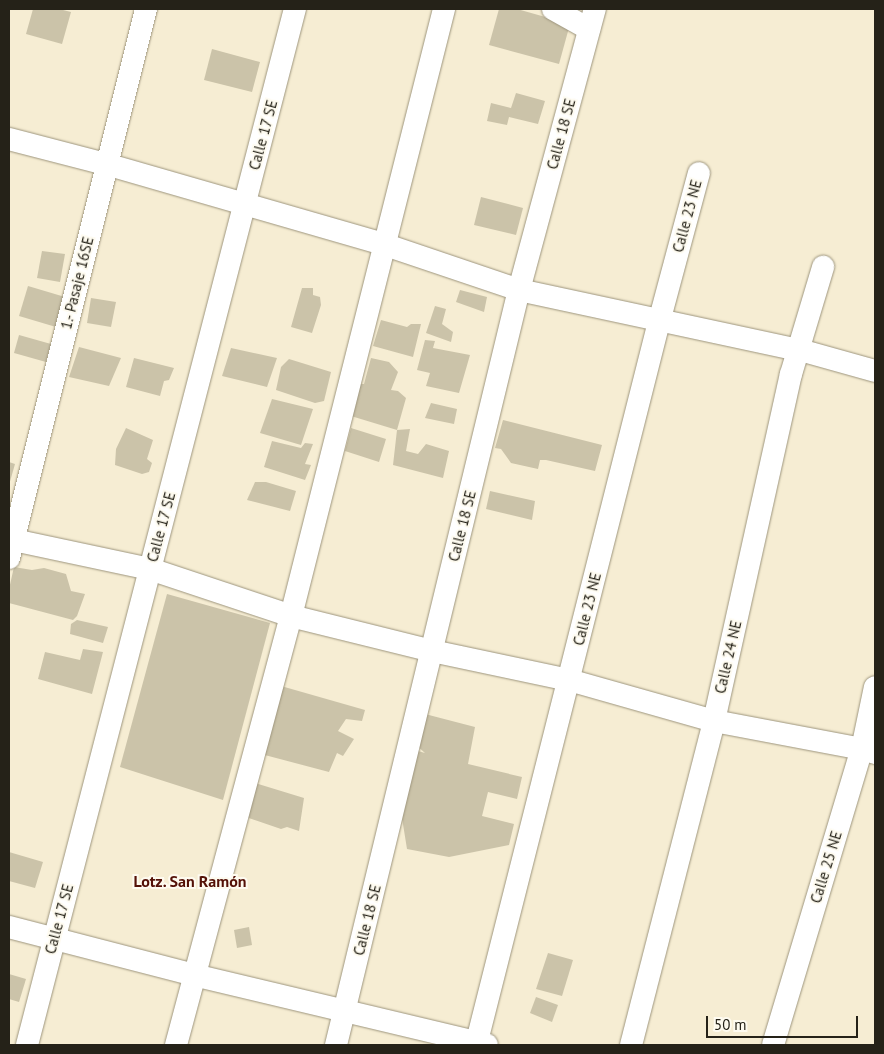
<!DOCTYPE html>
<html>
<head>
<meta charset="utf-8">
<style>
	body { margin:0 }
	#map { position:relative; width:884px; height:1054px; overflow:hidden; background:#f6edd3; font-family:"PT Sans",sans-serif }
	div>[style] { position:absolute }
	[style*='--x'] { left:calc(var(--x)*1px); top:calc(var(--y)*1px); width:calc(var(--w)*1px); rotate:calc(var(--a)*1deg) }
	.building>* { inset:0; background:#cbc3a9 }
	.roads { filter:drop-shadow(0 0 1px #9d957d) drop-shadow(0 0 1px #9d957d) }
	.minor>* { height:22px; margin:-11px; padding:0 11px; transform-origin:11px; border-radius:11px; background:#fff }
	span { translate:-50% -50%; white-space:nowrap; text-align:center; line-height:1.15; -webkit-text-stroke:4px #fefbf0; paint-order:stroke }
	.street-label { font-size:15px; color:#252218 }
	.neighbourhood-label { font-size:16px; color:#541107; font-weight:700 }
	.frame { position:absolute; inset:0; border:10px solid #252218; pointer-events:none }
	.scale { position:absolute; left:706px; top:1016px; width:152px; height:22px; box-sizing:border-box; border:2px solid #252218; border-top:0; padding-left:6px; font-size:15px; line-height:18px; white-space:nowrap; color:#252218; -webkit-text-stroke:4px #fefbf0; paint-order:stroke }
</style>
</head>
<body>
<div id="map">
	<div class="building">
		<div style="clip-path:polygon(33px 9px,59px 9px,71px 12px,62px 44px,26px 34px)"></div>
		<div style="clip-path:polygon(499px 9px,517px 9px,570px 24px,559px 64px,489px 45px)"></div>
		<div style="clip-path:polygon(212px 49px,260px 62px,252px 92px,204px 80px)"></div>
		<div style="clip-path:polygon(516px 93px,545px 101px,538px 124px,509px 117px,507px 125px,487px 121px,491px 103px,511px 108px)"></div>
		<div style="clip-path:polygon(481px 197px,523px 208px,516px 235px,474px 225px)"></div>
		<div style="clip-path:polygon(42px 251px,65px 254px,60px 282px,37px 278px)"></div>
		<div style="clip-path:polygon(28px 286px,65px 297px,56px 327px,19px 316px)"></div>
		<div style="clip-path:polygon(302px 288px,313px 288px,313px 295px,320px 297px,321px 305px,312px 333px,291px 327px)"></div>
		<div style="clip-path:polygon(460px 290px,487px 297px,484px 312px,456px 302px)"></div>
		<div style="clip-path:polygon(91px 298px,116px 302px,111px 327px,87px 323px)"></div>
		<div style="clip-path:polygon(435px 306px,446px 309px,442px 324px,453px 332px,451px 342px,426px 333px)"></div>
		<div style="clip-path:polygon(381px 320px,407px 327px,411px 324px,421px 324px,413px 357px,373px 346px)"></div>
		<div style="clip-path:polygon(19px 335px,51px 344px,46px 362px,14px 353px)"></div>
		<div style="clip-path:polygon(425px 340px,435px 341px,433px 348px,470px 355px,459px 393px,426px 386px,430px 373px,417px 370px)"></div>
		<div style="clip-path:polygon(79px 347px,121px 358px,109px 386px,69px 377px)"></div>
		<div style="clip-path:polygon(231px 348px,277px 358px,267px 387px,222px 376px)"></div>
		<div style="clip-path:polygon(134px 358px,174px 368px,169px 380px,164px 381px,160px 396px,126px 387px)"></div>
		<div style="clip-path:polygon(371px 358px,389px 362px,398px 372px,391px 390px,398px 391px,406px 398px,397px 430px,410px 429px,406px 451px,418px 454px,426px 444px,449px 451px,443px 478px,393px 465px,397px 430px,351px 416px,360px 384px,364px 384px)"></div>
		<div style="clip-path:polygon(289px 359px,331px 372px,324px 401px,315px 403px,276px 390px,281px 367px)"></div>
		<div style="clip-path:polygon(272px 399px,313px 409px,301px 445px,260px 433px)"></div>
		<div style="clip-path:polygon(431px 403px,457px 409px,454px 424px,425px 418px)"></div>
		<div style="clip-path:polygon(503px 420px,602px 445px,595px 471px,546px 460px,540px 460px,538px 469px,511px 463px,501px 449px,495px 448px)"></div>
		<div style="clip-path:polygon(126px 428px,153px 440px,147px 459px,152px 463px,149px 472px,142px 474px,115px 465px,116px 449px)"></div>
		<div style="clip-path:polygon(351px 428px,386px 439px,379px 462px,345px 451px)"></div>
		<div style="clip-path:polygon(272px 441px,301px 448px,305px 443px,313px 444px,305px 464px,311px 465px,305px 480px,264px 467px)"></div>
		<div style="clip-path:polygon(9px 462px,15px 464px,9px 485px)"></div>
		<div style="clip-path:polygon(255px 482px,266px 482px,296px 491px,290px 511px,247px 500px)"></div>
		<div style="clip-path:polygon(490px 491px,535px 501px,532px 520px,486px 509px)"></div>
		<div style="clip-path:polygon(14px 567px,32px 570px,44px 568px,66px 574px,71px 591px,85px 594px,77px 616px,73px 620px,9px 603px,9px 589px)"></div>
		<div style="clip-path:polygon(167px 594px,270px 623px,223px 800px,120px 767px)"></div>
		<div style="clip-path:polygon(77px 620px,108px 627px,103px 643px,70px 634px,71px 624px)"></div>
		<div style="clip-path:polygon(83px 649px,103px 652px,92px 694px,38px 679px,45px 652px,80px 660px)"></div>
		<div style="clip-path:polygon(281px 686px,365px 710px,362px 721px,346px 719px,338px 731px,354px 739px,343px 756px,337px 753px,329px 772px,261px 754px)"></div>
		<div style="clip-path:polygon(425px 714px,475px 727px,468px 764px,522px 777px,517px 799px,488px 792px,482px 816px,514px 824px,509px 845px,449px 857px,407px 849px,402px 818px,418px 751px,425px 753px,416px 745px)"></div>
		<div style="clip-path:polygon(255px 783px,304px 798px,299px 831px,287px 827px,281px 829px,246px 817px)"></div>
		<div style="clip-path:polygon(9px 852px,43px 862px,35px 888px,9px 881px)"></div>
		<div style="clip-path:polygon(249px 927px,252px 945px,237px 948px,234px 930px)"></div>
		<div style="clip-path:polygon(548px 953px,573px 960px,562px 996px,536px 989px)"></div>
		<div style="clip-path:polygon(9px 974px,26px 979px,19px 1002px,9px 999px)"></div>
		<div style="clip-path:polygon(536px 997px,558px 1005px,552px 1022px,530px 1013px)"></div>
	</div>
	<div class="roads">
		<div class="minor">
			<div style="--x:553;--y:9;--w:41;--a:29.1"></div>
			<div style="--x:9;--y:139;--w:100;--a:14.5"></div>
			<div style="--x:106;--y:164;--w:288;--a:16.1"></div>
			<div style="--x:383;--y:244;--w:144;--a:18.7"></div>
			<div style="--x:519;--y:290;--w:287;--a:12.1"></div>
			<div style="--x:800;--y:350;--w:78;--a:15.6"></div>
			<div style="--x:9;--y:539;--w:144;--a:12"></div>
			<div style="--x:150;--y:569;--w:149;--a:18.4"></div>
			<div style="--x:291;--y:616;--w:145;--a:13.9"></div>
			<div style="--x:432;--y:651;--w:140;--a:12"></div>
			<div style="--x:569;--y:680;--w:151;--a:15.8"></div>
			<div style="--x:714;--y:721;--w:151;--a:10.7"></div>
			<div style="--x:862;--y:749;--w:14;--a:17"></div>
			<div style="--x:9;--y:558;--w:566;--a:-75.99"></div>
			<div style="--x:9;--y:927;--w:191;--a:14.5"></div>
			<div style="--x:194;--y:975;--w:301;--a:13.4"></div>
			<div style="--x:27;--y:1045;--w:1070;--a:-75.5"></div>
			<div style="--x:176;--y:1045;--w:444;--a:-75"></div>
			<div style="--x:291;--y:616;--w:626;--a:-75.85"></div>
			<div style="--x:336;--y:1045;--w:777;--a:-76.38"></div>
			<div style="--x:519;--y:290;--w:291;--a:-74.9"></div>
			<div style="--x:476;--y:1045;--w:746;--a:-75.8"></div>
			<div style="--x:659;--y:322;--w:154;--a:-75"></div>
			<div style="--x:631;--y:1045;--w:334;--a:-75.6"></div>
			<div style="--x:714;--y:721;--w:355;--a:-77.5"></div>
			<div style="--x:791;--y:374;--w:112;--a:-73.3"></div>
			<div style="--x:773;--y:1045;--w:309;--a:-73.3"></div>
			<div style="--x:862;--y:749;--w:63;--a:-78.2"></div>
		</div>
	</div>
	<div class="street-label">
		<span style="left:561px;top:134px;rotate:-75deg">Calle 18 SE</span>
		<span style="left:263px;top:135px;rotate:-75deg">Calle 17 SE</span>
		<span style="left:687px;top:216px;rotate:-75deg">Calle 23 NE</span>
		<span style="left:77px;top:283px;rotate:-76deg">1.- Pasaje 16SE</span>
		<span style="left:462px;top:526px;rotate:-76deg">Calle 18 SE</span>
		<span style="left:161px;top:527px;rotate:-75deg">Calle 17 SE</span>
		<span style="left:587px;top:609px;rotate:-76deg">Calle 23 NE</span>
		<span style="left:728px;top:657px;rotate:-77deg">Calle 24 NE</span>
		<span style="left:826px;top:867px;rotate:-73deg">Calle 25 NE</span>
		<span style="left:59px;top:919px;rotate:-75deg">Calle 17 SE</span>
		<span style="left:367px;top:920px;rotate:-76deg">Calle 18 SE</span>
	</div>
	<div class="neighbourhood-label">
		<span style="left:190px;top:881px">Lotz. San Ramón</span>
	</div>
	<div class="frame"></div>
	<div class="scale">50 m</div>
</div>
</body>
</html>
